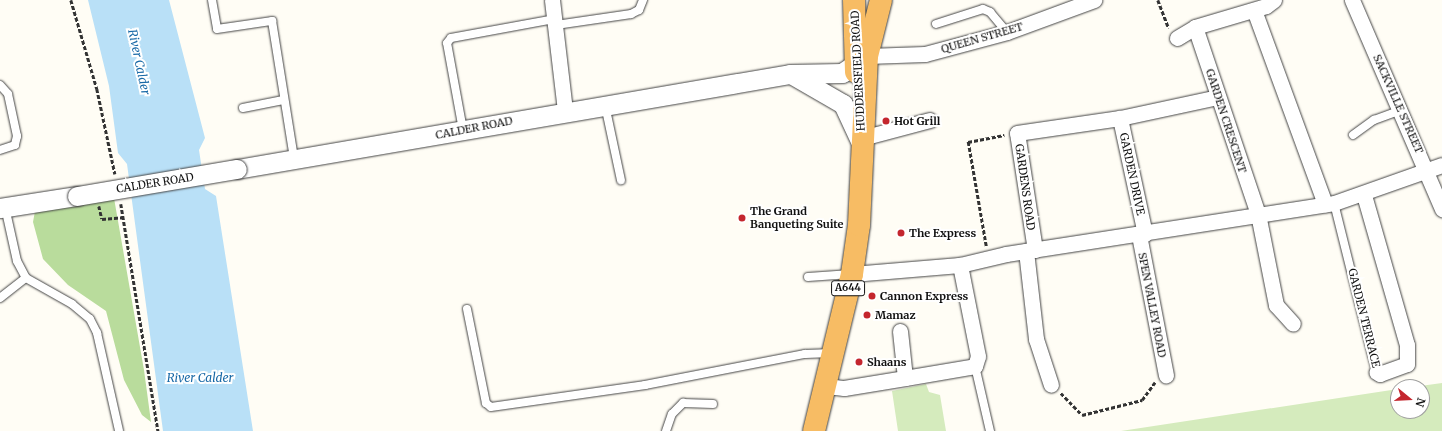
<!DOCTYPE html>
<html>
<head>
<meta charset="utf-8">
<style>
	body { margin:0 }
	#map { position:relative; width:1442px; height:431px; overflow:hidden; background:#fffdf5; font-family:Merriweather,serif }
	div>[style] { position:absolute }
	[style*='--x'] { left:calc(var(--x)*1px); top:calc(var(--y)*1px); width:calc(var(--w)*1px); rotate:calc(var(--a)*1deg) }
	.green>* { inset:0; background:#d5ebbd }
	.forest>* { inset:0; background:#b9dc9c }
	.water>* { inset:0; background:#b9e0f7 }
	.path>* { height:2.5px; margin-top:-1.25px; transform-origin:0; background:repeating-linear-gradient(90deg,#333 0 4px,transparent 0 6px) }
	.roads { filter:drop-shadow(0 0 1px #444) drop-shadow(0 0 1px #444) }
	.service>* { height:8px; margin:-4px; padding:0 4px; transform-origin:4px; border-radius:4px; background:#fff }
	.minor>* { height:15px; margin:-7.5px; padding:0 7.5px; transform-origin:7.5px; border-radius:7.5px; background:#fff }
	.tertiary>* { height:19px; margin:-9.5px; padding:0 9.5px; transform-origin:9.5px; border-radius:9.5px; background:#fff }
	.trunk>* { height:22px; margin:-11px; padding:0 11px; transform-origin:11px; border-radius:11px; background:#f7bc64 }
	.bridges { filter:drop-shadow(0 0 1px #444) drop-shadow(0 0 1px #444) }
	.tertiary-bridge>* { height:19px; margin:-9.5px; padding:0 9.5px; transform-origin:9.5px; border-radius:9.5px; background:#fff }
	.dots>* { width:11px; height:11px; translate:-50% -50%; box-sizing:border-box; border:2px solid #fff; border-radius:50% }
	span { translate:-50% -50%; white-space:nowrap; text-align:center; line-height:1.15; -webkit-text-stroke:4px #fff; paint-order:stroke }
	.shield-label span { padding:1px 3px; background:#fff; border:1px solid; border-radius:3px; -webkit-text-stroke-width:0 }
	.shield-label { font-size:10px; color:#111; font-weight:700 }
	.street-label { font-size:11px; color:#111 }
	.poi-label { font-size:11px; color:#111; font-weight:700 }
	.left { translate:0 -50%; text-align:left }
	.water-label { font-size:12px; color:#1768a6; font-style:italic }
	.north { position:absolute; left:1390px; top:379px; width:40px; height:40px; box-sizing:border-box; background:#fff; border:1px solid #a0a0a0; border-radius:50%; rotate:108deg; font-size:11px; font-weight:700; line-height:16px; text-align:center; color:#111 }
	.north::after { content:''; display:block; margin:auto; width:14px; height:18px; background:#c4262e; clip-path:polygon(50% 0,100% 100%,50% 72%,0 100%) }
</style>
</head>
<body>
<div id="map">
	<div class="green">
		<div style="clip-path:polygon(1442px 383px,1442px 431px,1121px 431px,1398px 389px,1398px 411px,1422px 411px,1422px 387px,1413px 387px)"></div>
		<div style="clip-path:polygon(926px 384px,929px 392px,940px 395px,946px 431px,898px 431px,892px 391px)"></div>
	</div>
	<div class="forest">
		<div style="clip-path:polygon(114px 198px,144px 370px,151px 422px,142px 415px,124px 380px,106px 311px,68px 285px,43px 259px,33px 222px,35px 211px)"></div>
	</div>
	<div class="water">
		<div style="clip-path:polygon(88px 0,169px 0,205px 138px,199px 150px,205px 189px,216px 196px,253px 431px,163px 431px,127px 164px,118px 153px,109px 86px)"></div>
	</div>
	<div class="path">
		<div style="--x:71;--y:0;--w:93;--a:73.7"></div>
		<div style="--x:97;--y:89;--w:87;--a:78"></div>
		<div style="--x:1158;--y:0;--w:30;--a:69"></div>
		<div style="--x:121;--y:204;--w:230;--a:80.7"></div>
		<div style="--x:99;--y:206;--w:13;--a:77"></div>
		<div style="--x:102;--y:219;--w:21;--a:-5"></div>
		<div style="--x:986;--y:246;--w:106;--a:-99.8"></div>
		<div style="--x:968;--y:142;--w:37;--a:-11"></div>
		<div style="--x:1061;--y:393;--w:30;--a:46"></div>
		<div style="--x:1082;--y:415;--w:62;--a:-14"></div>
		<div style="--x:1142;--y:400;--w:22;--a:-54"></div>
	</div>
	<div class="roads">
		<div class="service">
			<div style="--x:212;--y:0;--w:29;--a:80"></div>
			<div style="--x:217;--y:29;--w:56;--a:-8.3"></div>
			<div style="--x:272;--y:21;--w:140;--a:80.9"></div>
			<div style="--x:936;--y:24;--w:49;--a:-17.7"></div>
			<div style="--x:983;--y:9;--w:8;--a:23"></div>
			<div style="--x:990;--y:12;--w:26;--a:50"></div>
			<div style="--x:556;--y:25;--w:76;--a:-8.3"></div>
			<div style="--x:631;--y:14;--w:9;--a:-27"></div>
			<div style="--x:639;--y:10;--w:11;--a:-68"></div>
			<div style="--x:0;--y:85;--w:12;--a:48"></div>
			<div style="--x:8;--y:94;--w:43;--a:77.9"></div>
			<div style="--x:17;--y:136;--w:9;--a:103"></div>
			<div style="--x:15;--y:145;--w:16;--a:162"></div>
			<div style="--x:605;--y:105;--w:77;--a:78"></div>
			<div style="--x:243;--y:108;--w:41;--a:-11.3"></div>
			<div style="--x:463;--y:130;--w:88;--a:-100.4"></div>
			<div style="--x:447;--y:43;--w:6;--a:-51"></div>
			<div style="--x:451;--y:38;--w:106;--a:-10.4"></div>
			<div style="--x:1353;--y:135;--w:26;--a:-36"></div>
			<div style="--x:1374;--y:120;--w:29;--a:-20"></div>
			<div style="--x:1334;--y:203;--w:174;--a:76"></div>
			<div style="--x:5;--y:207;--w:55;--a:77.5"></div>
			<div style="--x:17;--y:261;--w:19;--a:62"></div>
			<div style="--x:26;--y:278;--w:53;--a:29.5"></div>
			<div style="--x:72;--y:304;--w:23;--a:40"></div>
			<div style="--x:90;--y:319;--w:16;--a:63"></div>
			<div style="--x:97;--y:333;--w:100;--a:77.3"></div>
			<div style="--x:808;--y:277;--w:43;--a:-4"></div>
			<div style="--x:0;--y:298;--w:33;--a:-38"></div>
			<div style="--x:467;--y:309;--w:96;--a:78.6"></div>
			<div style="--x:486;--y:403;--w:6;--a:39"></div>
			<div style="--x:491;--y:407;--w:156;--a:-8.1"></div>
			<div style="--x:645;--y:385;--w:163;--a:-11"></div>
			<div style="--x:805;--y:354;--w:27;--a:-2"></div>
			<div style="--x:975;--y:366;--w:67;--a:77"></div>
			<div style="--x:666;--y:431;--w:18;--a:-71"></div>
			<div style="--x:672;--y:414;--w:16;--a:-45"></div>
			<div style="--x:683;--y:403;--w:30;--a:2"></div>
		</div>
		<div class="minor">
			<div style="--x:552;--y:0;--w:112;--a:83.3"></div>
			<div style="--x:1352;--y:0;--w:228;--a:66.7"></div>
			<div style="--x:1254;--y:10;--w:207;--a:69.9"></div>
			<div style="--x:1195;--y:27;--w:197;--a:71.4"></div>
			<div style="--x:1258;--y:214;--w:93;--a:78.8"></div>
			<div style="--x:1276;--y:305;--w:25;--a:48"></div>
			<div style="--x:1177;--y:38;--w:21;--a:-31"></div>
			<div style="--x:1195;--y:27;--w:74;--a:-16.5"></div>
			<div style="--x:1266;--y:6;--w:10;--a:-37"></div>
			<div style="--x:867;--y:56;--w:58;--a:-2"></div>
			<div style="--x:925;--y:54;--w:85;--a:-15"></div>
			<div style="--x:1007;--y:32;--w:93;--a:-20.2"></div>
			<div style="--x:862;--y:138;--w:70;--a:-14.8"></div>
			<div style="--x:1364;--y:195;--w:156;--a:74"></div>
			<div style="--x:1407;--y:345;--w:19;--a:90"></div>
			<div style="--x:1407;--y:364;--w:29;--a:160"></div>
			<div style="--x:1380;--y:374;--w:4;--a:-153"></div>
			<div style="--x:1145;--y:234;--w:119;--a:-102.2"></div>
			<div style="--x:1120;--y:118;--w:100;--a:-12.1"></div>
			<div style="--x:1139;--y:235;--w:143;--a:79.1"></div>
			<div style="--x:1035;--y:250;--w:118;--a:-98.7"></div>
			<div style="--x:1017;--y:133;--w:104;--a:-8.3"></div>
			<div style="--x:1026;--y:251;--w:89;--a:83.5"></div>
			<div style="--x:1036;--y:339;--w:48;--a:71.9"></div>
			<div style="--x:852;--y:274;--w:108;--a:-4.8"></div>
			<div style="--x:960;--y:265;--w:47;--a:-13.4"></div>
			<div style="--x:1006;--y:254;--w:332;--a:-8.8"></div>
			<div style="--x:1334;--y:203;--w:114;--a:-19.4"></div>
			<div style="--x:900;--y:331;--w:47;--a:83.9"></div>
			<div style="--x:905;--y:378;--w:71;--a:-9.7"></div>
			<div style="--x:975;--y:366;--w:10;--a:-73"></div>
			<div style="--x:978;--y:356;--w:93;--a:-101.2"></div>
			<div style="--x:827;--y:386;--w:17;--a:7"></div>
			<div style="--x:844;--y:388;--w:62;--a:-9.3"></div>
		</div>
		<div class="tertiary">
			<div style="--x:791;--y:74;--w:60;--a:30"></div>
			<div style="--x:843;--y:104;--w:43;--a:65.2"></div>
			<div style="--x:237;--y:169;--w:561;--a:-9.75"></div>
			<div style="--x:790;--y:74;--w:52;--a:-1.1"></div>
			<div style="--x:842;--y:73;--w:30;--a:-34"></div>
			<div style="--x:0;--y:208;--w:78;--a:-8.9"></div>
		</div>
		<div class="trunk">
			<div style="--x:854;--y:0;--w:72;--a:88.4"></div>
			<div style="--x:814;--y:431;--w:162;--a:-76.4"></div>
			<div style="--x:852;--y:274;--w:49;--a:-81.9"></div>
			<div style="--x:859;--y:225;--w:169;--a:-87.3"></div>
			<div style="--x:867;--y:56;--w:58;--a:-76"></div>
		</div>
	</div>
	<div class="bridges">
		<div class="tertiary-bridge">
			<div style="--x:77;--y:196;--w:162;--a:-9.6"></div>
		</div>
	</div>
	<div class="dots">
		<div style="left:886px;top:121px;background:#c4262e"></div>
		<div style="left:742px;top:218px;background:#c4262e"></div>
		<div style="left:901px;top:233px;background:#c4262e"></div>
		<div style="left:872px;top:296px;background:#c4262e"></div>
		<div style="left:867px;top:315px;background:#c4262e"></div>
		<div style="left:859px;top:362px;background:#c4262e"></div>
	</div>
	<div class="shield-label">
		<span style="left:848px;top:288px">A644</span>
	</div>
	<div class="street-label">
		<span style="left:982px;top:38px;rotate:-16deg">QUEEN STREET</span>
		<span style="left:858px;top:71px;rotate:-93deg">HUDDERSFIELD ROAD</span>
		<span style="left:1398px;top:104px;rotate:66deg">SACKVILLE STREET</span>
		<span style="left:1226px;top:121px;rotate:72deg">GARDEN CRESCENT</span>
		<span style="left:474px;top:128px;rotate:-11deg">CALDER ROAD</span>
		<span style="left:1132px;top:174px;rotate:78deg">GARDEN DRIVE</span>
		<span style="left:155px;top:183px;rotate:-9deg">CALDER ROAD</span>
		<span style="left:1025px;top:187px;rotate:82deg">GARDENS ROAD</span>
		<span style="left:1152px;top:305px;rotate:79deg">SPEN VALLEY ROAD</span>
		<span style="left:1364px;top:318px;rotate:76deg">GARDEN TERRACE</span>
	</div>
	<div class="poi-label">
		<span class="left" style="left:894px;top:121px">Hot Grill</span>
		<span class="left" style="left:750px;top:218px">The Grand<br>Banqueting Suite</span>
		<span class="left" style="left:909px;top:233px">The Express</span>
		<span class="left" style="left:880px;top:296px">Cannon Express</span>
		<span class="left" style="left:875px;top:315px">Mamaz</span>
		<span class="left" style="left:867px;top:362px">Shaans</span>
	</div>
	<div class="water-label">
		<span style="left:139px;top:62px;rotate:78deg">River Calder</span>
		<span style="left:200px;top:378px">River Calder</span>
	</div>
	<div class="north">N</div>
</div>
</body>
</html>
